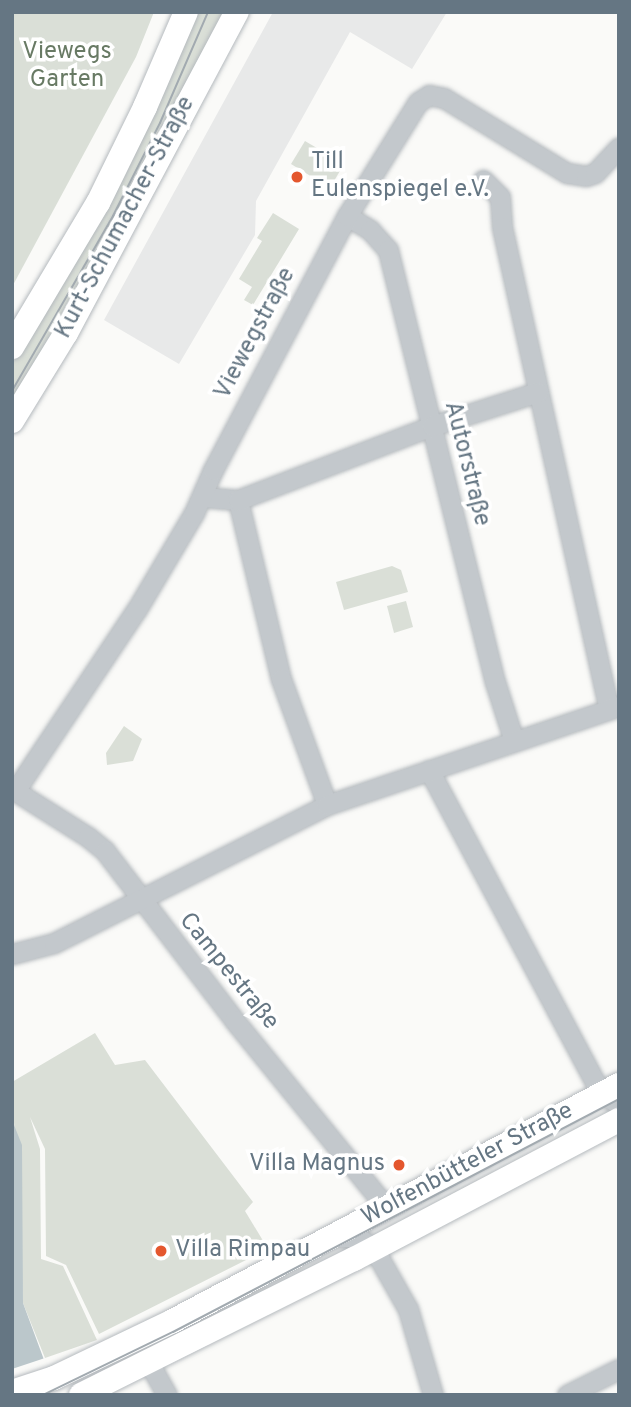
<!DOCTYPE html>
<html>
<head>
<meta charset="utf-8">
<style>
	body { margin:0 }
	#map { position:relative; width:631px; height:1407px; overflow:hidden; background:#fafaf8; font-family:Overpass,sans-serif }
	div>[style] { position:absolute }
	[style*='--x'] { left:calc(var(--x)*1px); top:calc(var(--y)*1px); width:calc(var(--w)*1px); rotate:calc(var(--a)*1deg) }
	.built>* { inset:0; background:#e8e9e9 }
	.green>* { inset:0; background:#dadfd7 }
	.water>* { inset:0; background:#bbc7cb }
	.pier>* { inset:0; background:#fafaf8 }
	.roads { filter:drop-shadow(0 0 2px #b5babe) drop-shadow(0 0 2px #b5babe) }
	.minor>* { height:19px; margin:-9.5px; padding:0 9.5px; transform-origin:9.5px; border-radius:9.5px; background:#c3c8cc }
	.major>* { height:24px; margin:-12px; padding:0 12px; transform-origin:12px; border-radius:12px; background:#fff }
	.tram>* { height:2px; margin:-1px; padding:0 1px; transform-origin:1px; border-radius:1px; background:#a2aab0 }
	.dots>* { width:19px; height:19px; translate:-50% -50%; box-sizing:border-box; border:4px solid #fff; border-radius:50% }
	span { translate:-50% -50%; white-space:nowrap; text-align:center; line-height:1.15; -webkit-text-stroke:7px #fff; paint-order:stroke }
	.park-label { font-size:24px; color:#687a64 }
	.poi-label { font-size:24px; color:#657683 }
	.left { translate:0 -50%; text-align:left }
	.right { translate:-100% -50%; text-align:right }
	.street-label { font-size:24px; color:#657683 }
	.frame { position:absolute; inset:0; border:14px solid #657683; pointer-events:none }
</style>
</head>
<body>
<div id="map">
	<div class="built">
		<div style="clip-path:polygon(273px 12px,447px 12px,412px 69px,350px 32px,256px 201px,255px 235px,179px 364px,104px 320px)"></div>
	</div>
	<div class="green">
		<div style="clip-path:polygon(12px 12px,154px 12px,136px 57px,12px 287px)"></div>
		<div style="clip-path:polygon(193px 12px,223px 12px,73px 297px,12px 400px,12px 364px,57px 290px)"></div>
		<div style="clip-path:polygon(305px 141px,344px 164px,330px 188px,291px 164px)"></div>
		<div style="clip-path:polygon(273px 213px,299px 229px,253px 305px,244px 300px,252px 287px,239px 279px,262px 241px,257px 238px)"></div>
		<div style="clip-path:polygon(392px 566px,401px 570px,408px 592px,344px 610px,336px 582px)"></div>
		<div style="clip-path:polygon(406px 601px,413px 627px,394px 633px,387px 606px)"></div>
		<div style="clip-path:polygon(124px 726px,142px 739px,133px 761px,107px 765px,106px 753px)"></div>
		<div style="clip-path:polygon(95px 1033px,115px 1065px,145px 1060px,253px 1202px,245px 1211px,268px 1249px,99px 1334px,66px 1265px,46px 1256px,45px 1149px,30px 1117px,40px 1149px,41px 1259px,63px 1266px,97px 1340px,45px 1358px,23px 1303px,12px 1082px)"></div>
	</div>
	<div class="water">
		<div style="clip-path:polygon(12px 1120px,22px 1145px,23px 1303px,57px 1395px,12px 1395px)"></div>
	</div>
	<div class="pier">
		<div style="clip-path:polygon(45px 1358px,61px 1395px,12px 1395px,12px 1369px)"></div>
	</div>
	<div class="roads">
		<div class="minor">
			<div style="--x:483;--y:180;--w:24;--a:45"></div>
			<div style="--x:500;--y:197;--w:30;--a:86"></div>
			<div style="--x:502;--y:227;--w:493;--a:77.5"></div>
			<div style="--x:347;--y:216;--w:27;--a:31"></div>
			<div style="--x:370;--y:230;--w:27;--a:48"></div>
			<div style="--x:388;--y:250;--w:445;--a:76.1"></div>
			<div style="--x:495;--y:682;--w:62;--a:72.1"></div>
			<div style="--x:203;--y:497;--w:35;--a:5"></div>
			<div style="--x:238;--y:500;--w:184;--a:76.5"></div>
			<div style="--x:281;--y:679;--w:134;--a:69.9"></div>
			<div style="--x:238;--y:500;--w:208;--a:-20.9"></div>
			<div style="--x:432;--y:426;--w:111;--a:-17.8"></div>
			<div style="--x:429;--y:770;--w:367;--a:62"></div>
			<div style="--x:601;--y:1094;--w:21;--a:29"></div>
			<div style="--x:12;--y:789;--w:90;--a:32.3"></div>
			<div style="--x:88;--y:837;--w:22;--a:39"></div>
			<div style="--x:105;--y:851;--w:213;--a:52.6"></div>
			<div style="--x:234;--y:1020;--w:242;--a:50.9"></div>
			<div style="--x:15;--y:791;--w:219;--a:-56.2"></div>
			<div style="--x:137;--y:609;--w:112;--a:-59.3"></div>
			<div style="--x:194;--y:513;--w:47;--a:-66.2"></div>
			<div style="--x:213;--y:470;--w:287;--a:-62.2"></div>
			<div style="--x:347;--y:216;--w:134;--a:-58.1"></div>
			<div style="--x:418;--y:102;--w:13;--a:-32"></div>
			<div style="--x:429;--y:95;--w:15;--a:11"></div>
			<div style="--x:444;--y:98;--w:144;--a:31.4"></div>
			<div style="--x:567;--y:173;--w:19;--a:9"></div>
			<div style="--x:586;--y:176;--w:9;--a:-18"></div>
			<div style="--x:595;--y:173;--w:35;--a:-47"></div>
			<div style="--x:12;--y:954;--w:43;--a:-14.7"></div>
			<div style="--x:54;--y:943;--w:306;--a:-26.8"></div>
			<div style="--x:327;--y:805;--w:308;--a:-18.7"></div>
			<div style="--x:334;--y:1237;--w:24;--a:0"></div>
			<div style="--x:358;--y:1237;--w:20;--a:37"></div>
			<div style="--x:374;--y:1249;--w:69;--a:60.5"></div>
			<div style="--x:408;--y:1309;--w:90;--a:73.8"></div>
			<div style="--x:148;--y:1361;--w:39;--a:61"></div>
			<div style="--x:567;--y:1395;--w:58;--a:-26.6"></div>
		</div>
		<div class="major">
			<div style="--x:12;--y:347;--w:168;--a:-59.2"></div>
			<div style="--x:98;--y:203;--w:107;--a:-63.9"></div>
			<div style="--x:145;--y:107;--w:103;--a:-66.7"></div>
			<div style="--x:12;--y:421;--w:103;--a:-58.5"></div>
			<div style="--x:66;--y:333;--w:364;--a:-62"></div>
			<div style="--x:12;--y:1392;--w:44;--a:-18.4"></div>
			<div style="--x:54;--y:1378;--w:132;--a:-25.6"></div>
			<div style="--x:173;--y:1321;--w:505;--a:-27.89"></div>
			<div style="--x:81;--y:1395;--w:305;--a:-26.5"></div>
			<div style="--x:354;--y:1259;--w:299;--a:-27.7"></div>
		</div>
	</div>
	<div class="tram">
		<div style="--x:12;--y:391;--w:202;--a:-60"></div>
		<div style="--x:113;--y:216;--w:104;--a:-63.2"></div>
		<div style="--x:160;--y:123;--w:121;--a:-66.6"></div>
		<div style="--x:43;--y:1395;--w:144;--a:-25.9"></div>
		<div style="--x:173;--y:1332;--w:503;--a:-27.58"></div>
	</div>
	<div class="dots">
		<div style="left:297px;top:177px;background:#e4572e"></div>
		<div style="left:399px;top:1165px;background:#e4572e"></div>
		<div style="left:161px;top:1251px;background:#e4572e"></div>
	</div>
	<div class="park-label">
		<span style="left:67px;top:67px">Viewegs<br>Garten</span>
	</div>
	<div class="poi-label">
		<span class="left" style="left:311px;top:177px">Till<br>Eulenspiegel e.V.</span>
		<span class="right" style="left:385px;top:1165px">Villa Magnus</span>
		<span class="left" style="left:175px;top:1251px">Villa Rimpau</span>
	</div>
	<div class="street-label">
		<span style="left:126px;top:218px;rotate:-62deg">Kurt-Schumacher-Straße</span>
		<span style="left:256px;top:334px;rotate:-62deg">Viewegstraße</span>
		<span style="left:466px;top:464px;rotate:76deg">Autorstraße</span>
		<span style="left:228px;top:972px;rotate:51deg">Campestraße</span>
		<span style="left:468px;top:1165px;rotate:-28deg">Wolfenbütteler Straße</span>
	</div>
	<div class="frame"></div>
</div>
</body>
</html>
